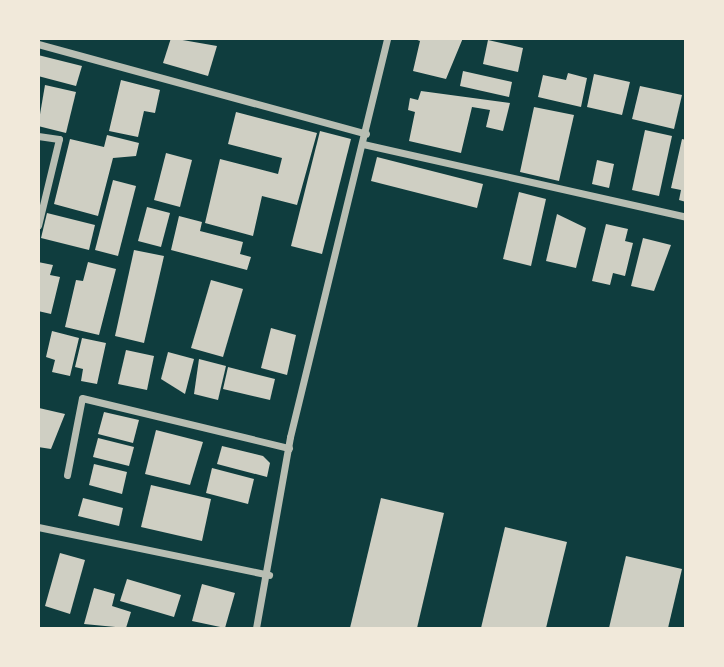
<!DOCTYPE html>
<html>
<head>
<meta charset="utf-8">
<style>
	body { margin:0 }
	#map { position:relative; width:724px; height:667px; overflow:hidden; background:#0f3d3e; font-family:Rubik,sans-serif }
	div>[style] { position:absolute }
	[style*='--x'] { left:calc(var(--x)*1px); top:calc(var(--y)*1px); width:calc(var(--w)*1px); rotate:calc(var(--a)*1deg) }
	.building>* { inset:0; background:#cfcfc3 }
	.minor>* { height:7px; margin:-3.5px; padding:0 3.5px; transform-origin:3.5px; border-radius:3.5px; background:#b8beb3 }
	span { translate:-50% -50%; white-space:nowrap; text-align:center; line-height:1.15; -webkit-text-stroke:6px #f1e9da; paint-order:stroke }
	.frame { position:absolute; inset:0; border:40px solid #f1e9da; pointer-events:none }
</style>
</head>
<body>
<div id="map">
	<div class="building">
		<div style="clip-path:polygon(171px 38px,217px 46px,208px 76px,163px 63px)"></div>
		<div style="clip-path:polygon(412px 38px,463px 38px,446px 79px,413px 71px,420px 41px)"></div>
		<div style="clip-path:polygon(488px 40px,523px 48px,518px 72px,483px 64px)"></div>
		<div style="clip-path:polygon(38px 55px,82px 66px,76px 86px,38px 76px)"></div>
		<div style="clip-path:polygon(463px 71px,512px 82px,509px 97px,460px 86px)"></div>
		<div style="clip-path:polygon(568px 73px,587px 78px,581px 107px,538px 97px,543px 75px,566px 80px)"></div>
		<div style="clip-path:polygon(594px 74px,630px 82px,622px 115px,587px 107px)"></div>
		<div style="clip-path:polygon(121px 80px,160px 90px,155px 113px,144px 111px,138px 137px,109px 131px)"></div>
		<div style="clip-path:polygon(45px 85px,76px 92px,66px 133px,38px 126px)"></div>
		<div style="clip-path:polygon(640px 86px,682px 95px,674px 129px,632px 119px)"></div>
		<div style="clip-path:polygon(421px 91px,510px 103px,503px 131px,486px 127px,490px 110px,472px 107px,461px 153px,409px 141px,415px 112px,408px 110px,410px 98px,418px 100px)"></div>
		<div style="clip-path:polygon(534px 107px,574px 115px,559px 181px,520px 172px)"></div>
		<div style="clip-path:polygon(236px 112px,317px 133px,297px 205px,262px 196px,253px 236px,205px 223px,220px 159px,278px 174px,282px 158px,228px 144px)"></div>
		<div style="clip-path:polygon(645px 130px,672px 136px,659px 196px,632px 190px)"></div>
		<div style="clip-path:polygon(320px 131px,351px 139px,322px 254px,291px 246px)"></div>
		<div style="clip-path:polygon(107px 135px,139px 143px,136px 156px,113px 158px,98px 216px,54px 204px,70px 139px,104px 147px)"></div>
		<div style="clip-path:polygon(682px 139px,686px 140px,686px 202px,679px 200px,681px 190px,671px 188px)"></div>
		<div style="clip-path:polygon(166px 153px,192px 160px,180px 207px,154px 200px)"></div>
		<div style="clip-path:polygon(377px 157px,483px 184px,477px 208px,371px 181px)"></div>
		<div style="clip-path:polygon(597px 160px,614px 164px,609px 188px,592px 184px)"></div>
		<div style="clip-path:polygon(113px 180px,136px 186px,118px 256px,95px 250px)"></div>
		<div style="clip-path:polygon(519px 192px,546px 199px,531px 266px,503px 259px)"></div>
		<div style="clip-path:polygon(147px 207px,170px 213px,161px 247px,138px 241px)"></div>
		<div style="clip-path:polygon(47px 213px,95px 225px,89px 250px,41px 238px)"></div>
		<div style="clip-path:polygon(557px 214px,586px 228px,576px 268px,546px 261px)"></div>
		<div style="clip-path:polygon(179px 216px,202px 222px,200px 231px,243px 242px,240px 254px,251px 257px,247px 270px,171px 250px)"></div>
		<div style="clip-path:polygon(606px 224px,628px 229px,625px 241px,633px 243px,625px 276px,613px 273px,610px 285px,592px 281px)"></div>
		<div style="clip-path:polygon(643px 238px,671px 245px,654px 291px,631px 286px)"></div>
		<div style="clip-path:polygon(134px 250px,164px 256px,144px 343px,115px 336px)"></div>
		<div style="clip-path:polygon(38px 262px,53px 265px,50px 275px,60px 277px,51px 314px,38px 311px)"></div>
		<div style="clip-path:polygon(88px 262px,116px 269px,99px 335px,65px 327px,76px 280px,83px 281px)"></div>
		<div style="clip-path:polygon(211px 280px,243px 289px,223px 357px,191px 348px)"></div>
		<div style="clip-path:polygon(271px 328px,296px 335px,287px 375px,261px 368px)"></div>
		<div style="clip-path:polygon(52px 331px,79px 338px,70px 376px,52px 372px,55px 360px,46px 357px)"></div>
		<div style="clip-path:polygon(82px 338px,106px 343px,97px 384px,81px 381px,83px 369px,75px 367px)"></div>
		<div style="clip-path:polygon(126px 350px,154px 356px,147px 390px,118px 384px)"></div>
		<div style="clip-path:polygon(168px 352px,194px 359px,185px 394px,161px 379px)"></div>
		<div style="clip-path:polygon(199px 359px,226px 366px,218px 400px,194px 394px)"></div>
		<div style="clip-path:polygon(228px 367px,275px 379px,270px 400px,223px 389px)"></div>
		<div style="clip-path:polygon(39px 408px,65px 414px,51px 449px,38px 447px)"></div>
		<div style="clip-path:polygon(104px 412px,139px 420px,133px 443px,98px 434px)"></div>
		<div style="clip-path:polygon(156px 430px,203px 442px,190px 485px,145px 474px)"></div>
		<div style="clip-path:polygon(98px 438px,134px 447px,129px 466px,93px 457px)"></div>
		<div style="clip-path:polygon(222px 446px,263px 456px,270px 463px,267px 477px,217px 464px)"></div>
		<div style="clip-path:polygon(94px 464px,127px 472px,122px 494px,89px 485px)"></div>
		<div style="clip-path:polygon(212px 468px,254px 479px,248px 504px,206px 493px)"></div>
		<div style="clip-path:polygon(151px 485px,211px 499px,202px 541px,141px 527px)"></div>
		<div style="clip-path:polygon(83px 498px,123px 508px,119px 526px,78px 516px)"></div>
		<div style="clip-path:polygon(381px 498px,444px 513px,417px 628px,350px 628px)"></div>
		<div style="clip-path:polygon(505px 527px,567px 542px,546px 628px,481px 628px)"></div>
		<div style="clip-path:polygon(60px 553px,85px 560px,70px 614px,45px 606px)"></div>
		<div style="clip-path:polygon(626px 556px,682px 569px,668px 628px,609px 628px)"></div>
		<div style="clip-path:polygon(127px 579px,181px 595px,174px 617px,120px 601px)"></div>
		<div style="clip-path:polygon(202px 584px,235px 593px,225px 628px,192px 621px)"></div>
		<div style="clip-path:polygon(94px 588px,115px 594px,112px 606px,131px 612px,126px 628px,84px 624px)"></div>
	</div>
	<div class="minor">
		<div style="--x:38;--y:44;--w:340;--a:15.3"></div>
		<div style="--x:38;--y:136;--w:21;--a:8"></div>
		<div style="--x:59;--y:139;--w:89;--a:103.6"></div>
		<div style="--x:363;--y:144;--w:331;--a:12.7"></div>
		<div style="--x:67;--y:475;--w:78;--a:-79"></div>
		<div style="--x:82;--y:398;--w:213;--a:13.6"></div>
		<div style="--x:38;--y:527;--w:236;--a:11.7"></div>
		<div style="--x:256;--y:628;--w:194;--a:-79.9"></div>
		<div style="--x:290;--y:437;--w:411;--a:-76.3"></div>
	</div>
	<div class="frame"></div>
</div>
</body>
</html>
